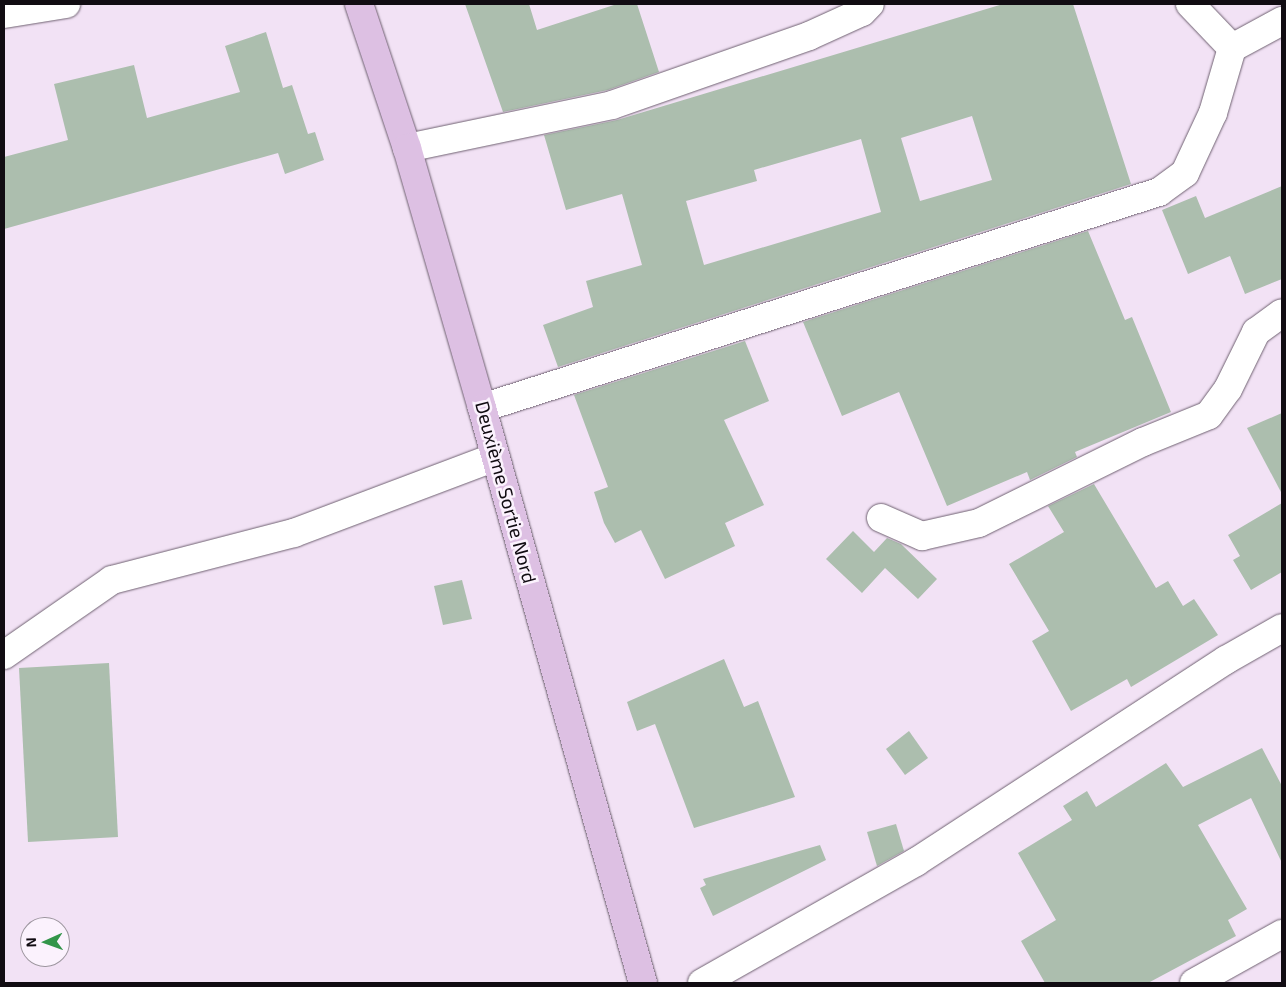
<!DOCTYPE html>
<html>
<head>
<meta charset="utf-8">
<style>
	body { margin:0 }
	#map { position:relative; width:1286px; height:987px; overflow:hidden; background:#f2e2f5; font-family:"Exo 2",sans-serif }
	div>[style] { position:absolute }
	[style*='--x'] { left:calc(var(--x)*1px); top:calc(var(--y)*1px); width:calc(var(--w)*1px); rotate:calc(var(--a)*1deg) }
	.building>* { inset:0; background:#acbeae }
	.roads { filter:drop-shadow(0 0 1px #6f6171) drop-shadow(0 0 1px #6f6171) }
	.street>* { height:28px; margin:-14px; padding:0 14px; transform-origin:14px; border-radius:14px; background:#fff }
	.primary>* { height:28px; margin:-14px; padding:0 14px; transform-origin:14px; border-radius:14px; background:#ddc0e3 }
	span { translate:-50% -50%; white-space:nowrap; text-align:center; line-height:1.15; -webkit-text-stroke:5px #fbf2fd; paint-order:stroke }
	.street-label { font-size:19px; color:#110c12 }
	.frame { position:absolute; inset:0; border:5px solid #110c12; pointer-events:none }
	.north { position:absolute; left:20px; top:917px; width:50px; height:50px; box-sizing:border-box; background:#fbf2fd; border:1px solid #9d969f; border-radius:50%; rotate:268deg; font-size:14px; font-weight:700; line-height:20px; text-align:center; color:#110c12 }
	.north::after { content:''; display:block; margin:auto; width:18px; height:22px; background:#33954a; clip-path:polygon(50% 0,100% 100%,50% 72%,0 100%) }
</style>
</head>
<body>
<div id="map">
	<div class="building">
		<div style="clip-path:polygon(465px 4px,529px 4px,537px 30px,617px 4px,637px 4px,659px 72px,608px 90px,503px 112px)"></div>
		<div style="clip-path:polygon(evenodd,1003px 4px,1073px 4px,1131px 184px,558px 367px,543px 325px,593px 307px,586px 281px,642px 265px,622px 194px,566px 210px,544px 135px,617px 120px,1003px 4px,972px 116px,992px 180px,920px 201px,901px 138px,972px 116px,1003px 4px,861px 139px,881px 212px,704px 265px,686px 201px,757px 181px,754px 170px,861px 139px)"></div>
		<div style="clip-path:polygon(266px 32px,283px 88px,292px 85px,308px 134px,315px 132px,324px 160px,285px 174px,278px 153px,4px 229px,4px 157px,68px 140px,54px 84px,134px 65px,147px 118px,240px 92px,225px 46px)"></div>
		<div style="clip-path:polygon(1282px 186px,1282px 279px,1245px 294px,1230px 256px,1188px 274px,1162px 210px,1196px 196px,1205px 218px)"></div>
		<div style="clip-path:polygon(1088px 231px,1125px 320px,1132px 317px,1171px 412px,1075px 452px,1077px 457px,1030px 480px,1027px 472px,947px 506px,899px 392px,842px 416px,803px 322px)"></div>
		<div style="clip-path:polygon(745px 341px,769px 401px,724px 420px,764px 505px,725px 523px,735px 546px,665px 579px,641px 530px,615px 543px,604px 523px,594px 492px,608px 487px,574px 395px)"></div>
		<div style="clip-path:polygon(1282px 413px,1282px 494px,1247px 428px)"></div>
		<div style="clip-path:polygon(1094px 484px,1156px 588px,1168px 581px,1183px 606px,1194px 599px,1218px 635px,1131px 687px,1127px 679px,1071px 711px,1032px 641px,1049px 631px,1009px 564px,1064px 532px,1048px 506px)"></div>
		<div style="clip-path:polygon(1282px 503px,1282px 572px,1251px 590px,1233px 560px,1240px 556px,1228px 535px)"></div>
		<div style="clip-path:polygon(853px 531px,874px 552px,887px 538px,901px 544px,937px 579px,918px 599px,885px 568px,862px 593px,826px 559px)"></div>
		<div style="clip-path:polygon(462px 580px,472px 619px,443px 625px,434px 586px)"></div>
		<div style="clip-path:polygon(724px 659px,744px 707px,758px 701px,795px 797px,694px 828px,655px 724px,637px 731px,627px 702px)"></div>
		<div style="clip-path:polygon(109px 663px,118px 837px,28px 842px,19px 668px)"></div>
		<div style="clip-path:polygon(909px 731px,928px 758px,905px 775px,886px 749px)"></div>
		<div style="clip-path:polygon(1262px 748px,1282px 786px,1282px 863px,1251px 798px,1198px 825px,1247px 909px,1228px 920px,1236px 936px,1148px 983px,1045px 983px,1021px 941px,1056px 920px,1018px 853px,1072px 820px,1063px 806px,1087px 791px,1096px 807px,1166px 763px,1183px 787px)"></div>
		<div style="clip-path:polygon(896px 824px,904px 851px,877px 866px,867px 832px)"></div>
		<div style="clip-path:polygon(820px 845px,826px 860px,713px 916px,700px 888px,706px 885px,703px 879px)"></div>
	</div>
	<div class="roads">
		<div class="street">
			<div style="--x:1190;--y:4;--w:61;--a:46.3"></div>
			<div style="--x:4;--y:14;--w:63;--a:-9.2"></div>
			<div style="--x:407;--y:148;--w:209;--a:-11.8"></div>
			<div style="--x:612;--y:105;--w:209;--a:-19.3"></div>
			<div style="--x:809;--y:36;--w:58;--a:-24.4"></div>
			<div style="--x:862;--y:12;--w:11;--a:-45"></div>
			<div style="--x:482;--y:408;--w:711;--a:-17.7"></div>
			<div style="--x:1159;--y:192;--w:32;--a:-36"></div>
			<div style="--x:1185;--y:173;--w:66;--a:-65"></div>
			<div style="--x:1213;--y:113;--w:68;--a:-73.7"></div>
			<div style="--x:1232;--y:48;--w:57;--a:-28.4"></div>
			<div style="--x:881;--y:518;--w:45;--a:23.7"></div>
			<div style="--x:922;--y:536;--w:58;--a:-12.8"></div>
			<div style="--x:979;--y:523;--w:183;--a:-26.3"></div>
			<div style="--x:1143;--y:442;--w:71;--a:-22.2"></div>
			<div style="--x:1209;--y:415;--w:32;--a:-54"></div>
			<div style="--x:1228;--y:389;--w:64;--a:-63.8"></div>
			<div style="--x:1256;--y:332;--w:32;--a:-36"></div>
			<div style="--x:4;--y:655;--w:131;--a:-34.8"></div>
			<div style="--x:112;--y:580;--w:188;--a:-14.5"></div>
			<div style="--x:294;--y:533;--w:215;--a:-20.7"></div>
			<div style="--x:702;--y:983;--w:246;--a:-29.5"></div>
			<div style="--x:916;--y:862;--w:370;--a:-33.1"></div>
			<div style="--x:1226;--y:660;--w:64;--a:-29.7"></div>
			<div style="--x:1194;--y:983;--w:101;--a:-29.1"></div>
		</div>
		<div class="primary">
			<div style="--x:359;--y:4;--w:152;--a:71.6"></div>
			<div style="--x:407;--y:148;--w:271;--a:73.9"></div>
			<div style="--x:482;--y:408;--w:597;--a:74.36"></div>
		</div>
	</div>
	<div class="street-label">
		<span style="left:506px;top:492px;rotate:75deg">Deuxième Sortie Nord</span>
	</div>
	<div class="frame"></div>
	<div class="north">N</div>
</div>
</body>
</html>
